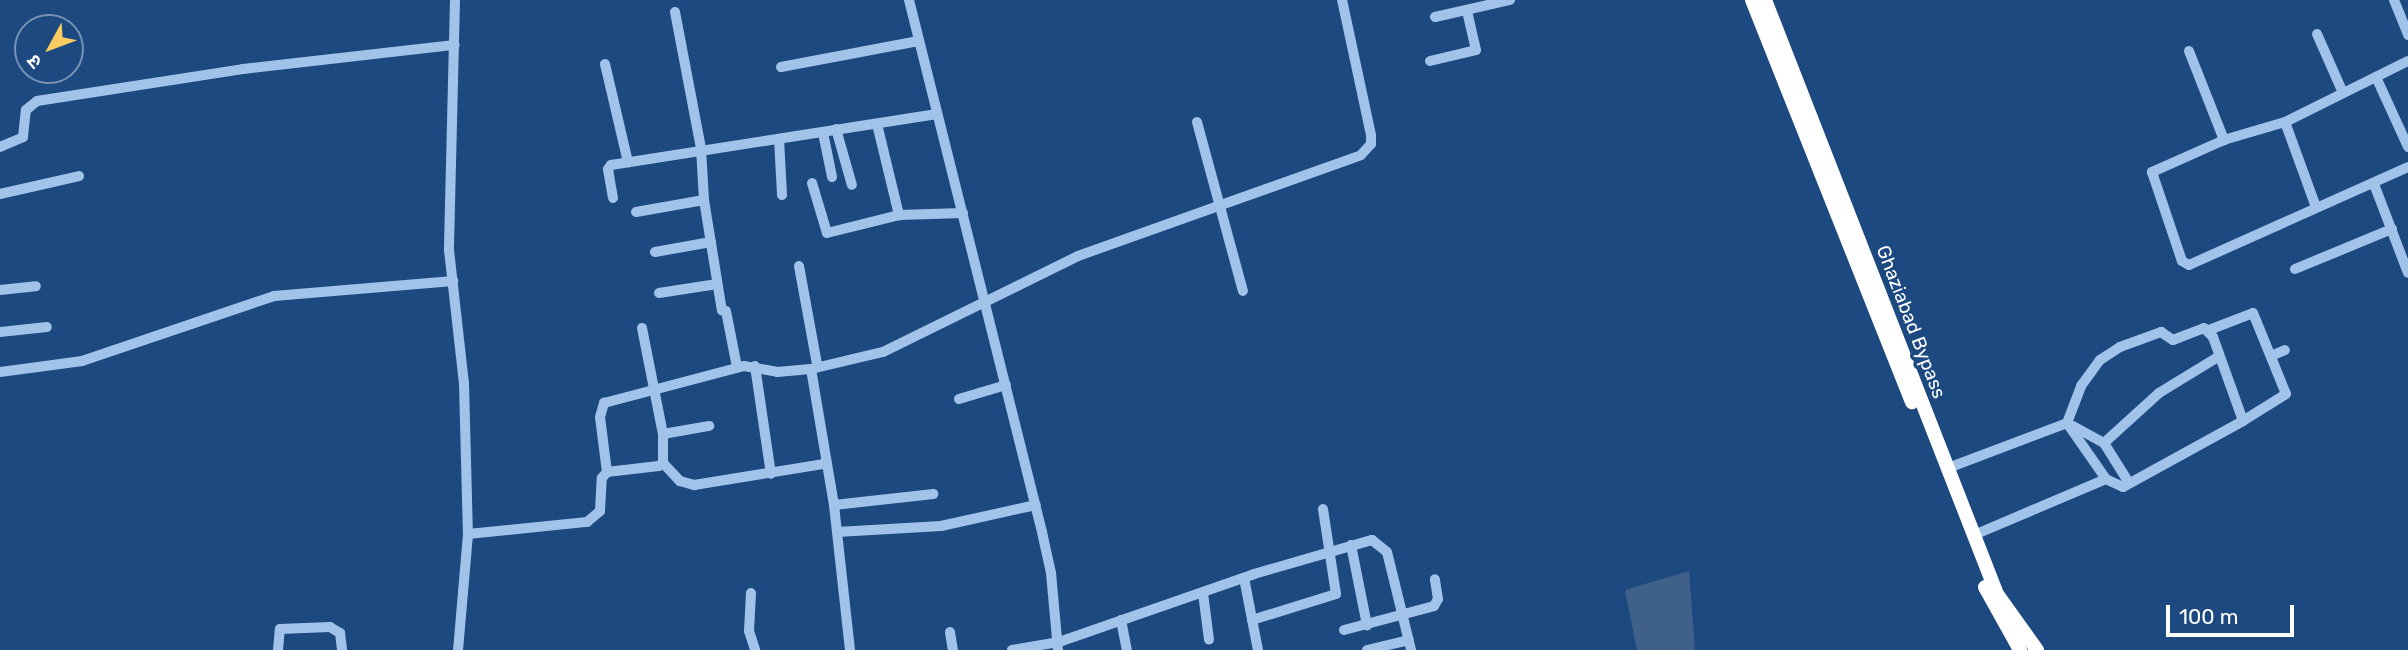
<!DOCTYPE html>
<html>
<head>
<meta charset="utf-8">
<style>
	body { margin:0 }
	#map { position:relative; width:2408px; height:650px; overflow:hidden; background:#1d4981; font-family:Rubik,"Noto Sans Devanagari",sans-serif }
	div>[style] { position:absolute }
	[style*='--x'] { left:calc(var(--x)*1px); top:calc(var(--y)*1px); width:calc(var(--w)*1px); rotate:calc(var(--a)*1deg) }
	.water>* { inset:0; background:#3f6089 }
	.minor>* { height:10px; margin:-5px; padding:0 5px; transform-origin:5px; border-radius:5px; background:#a2c3e9 }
	.highway>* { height:14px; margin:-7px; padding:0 7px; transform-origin:7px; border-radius:7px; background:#fff }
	span { translate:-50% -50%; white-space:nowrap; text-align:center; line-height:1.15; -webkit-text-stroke:7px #1d4981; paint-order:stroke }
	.street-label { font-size:19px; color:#fff }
	.north { position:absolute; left:14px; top:14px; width:70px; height:70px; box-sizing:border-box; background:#1d4981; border:2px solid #7792b3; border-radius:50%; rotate:229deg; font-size:19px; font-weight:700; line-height:28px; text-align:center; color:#fff }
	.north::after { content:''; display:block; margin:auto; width:24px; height:32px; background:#f9cc61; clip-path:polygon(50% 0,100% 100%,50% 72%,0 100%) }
	.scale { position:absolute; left:2166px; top:605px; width:128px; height:32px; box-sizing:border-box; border:4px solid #fff; border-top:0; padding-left:9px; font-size:21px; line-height:24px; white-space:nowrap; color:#fff; -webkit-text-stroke:5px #1d4981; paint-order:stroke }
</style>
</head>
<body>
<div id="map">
	<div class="water">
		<div style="clip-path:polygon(1689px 571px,1695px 650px,1637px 650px,1625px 590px)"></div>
	</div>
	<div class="minor">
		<div style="--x:455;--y:0;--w:250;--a:91.4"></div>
		<div style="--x:449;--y:250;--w:135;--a:83.6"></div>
		<div style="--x:464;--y:384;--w:150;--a:88.5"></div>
		<div style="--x:468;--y:534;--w:116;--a:94.9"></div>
		<div style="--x:909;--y:0;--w:548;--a:75.96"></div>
		<div style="--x:1042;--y:532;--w:42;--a:77.6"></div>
		<div style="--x:1051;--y:573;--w:77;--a:84.8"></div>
		<div style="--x:2394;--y:0;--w:38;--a:68"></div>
		<div style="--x:675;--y:12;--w:138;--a:79.2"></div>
		<div style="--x:701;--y:148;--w:52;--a:86.7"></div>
		<div style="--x:704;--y:200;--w:112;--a:80.8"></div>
		<div style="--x:1435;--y:17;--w:77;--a:-12.8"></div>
		<div style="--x:2317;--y:34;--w:64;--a:66.2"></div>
		<div style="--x:2189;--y:51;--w:96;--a:68.5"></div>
		<div style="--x:1430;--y:61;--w:47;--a:-13.4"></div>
		<div style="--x:1476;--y:50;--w:40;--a:-103"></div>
		<div style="--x:2408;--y:61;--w:137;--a:153.6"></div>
		<div style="--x:2285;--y:122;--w:64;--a:163.6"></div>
		<div style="--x:2224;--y:140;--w:79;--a:156"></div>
		<div style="--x:2152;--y:172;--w:94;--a:71.4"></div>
		<div style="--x:2182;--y:261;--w:8;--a:30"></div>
		<div style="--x:2189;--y:265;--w:240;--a:-24.1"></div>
		<div style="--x:605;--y:64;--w:101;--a:76.8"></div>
		<div style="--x:781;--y:67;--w:140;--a:-10.7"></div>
		<div style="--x:2376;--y:77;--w:77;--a:65.4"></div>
		<div style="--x:1197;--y:122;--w:175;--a:74.8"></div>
		<div style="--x:2285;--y:122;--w:90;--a:70"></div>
		<div style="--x:877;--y:124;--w:94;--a:76.4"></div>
		<div style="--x:836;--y:129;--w:58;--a:74.1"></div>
		<div style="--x:823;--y:133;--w:45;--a:78.4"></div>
		<div style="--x:779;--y:139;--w:56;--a:86.9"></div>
		<div style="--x:0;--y:147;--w:25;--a:-23"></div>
		<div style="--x:23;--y:137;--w:27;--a:-84"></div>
		<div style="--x:26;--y:110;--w:14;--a:-39"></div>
		<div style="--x:37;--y:101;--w:208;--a:-8.8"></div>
		<div style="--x:243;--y:69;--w:213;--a:-6.5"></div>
		<div style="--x:812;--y:183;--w:52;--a:73.3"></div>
		<div style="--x:827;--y:233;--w:74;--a:-14"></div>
		<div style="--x:899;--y:215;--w:64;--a:-1.8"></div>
		<div style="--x:2374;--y:184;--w:95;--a:69.1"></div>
		<div style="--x:0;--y:194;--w:81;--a:-12.8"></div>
		<div style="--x:613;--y:198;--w:29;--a:-100"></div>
		<div style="--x:608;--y:169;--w:5;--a:-53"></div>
		<div style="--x:611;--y:165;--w:330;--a:-8.9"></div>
		<div style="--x:636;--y:212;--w:69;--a:-10"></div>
		<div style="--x:655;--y:252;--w:57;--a:-10.1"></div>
		<div style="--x:799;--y:266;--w:100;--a:79.6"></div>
		<div style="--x:2295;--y:269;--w:105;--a:-22.4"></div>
		<div style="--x:0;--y:290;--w:36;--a:-6"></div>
		<div style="--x:659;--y:293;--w:59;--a:-8.8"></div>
		<div style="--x:726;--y:311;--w:57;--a:78.9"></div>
		<div style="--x:642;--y:328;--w:108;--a:78.8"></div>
		<div style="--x:2204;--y:328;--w:13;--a:45"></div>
		<div style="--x:2213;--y:337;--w:89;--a:70.3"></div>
		<div style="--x:2243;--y:421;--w:137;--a:151.2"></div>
		<div style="--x:2123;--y:487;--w:19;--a:-155"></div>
		<div style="--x:2106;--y:479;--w:68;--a:-124.9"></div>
		<div style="--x:2067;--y:423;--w:40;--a:-69"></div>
		<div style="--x:2081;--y:386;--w:32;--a:-54"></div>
		<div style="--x:2100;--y:360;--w:24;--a:-33"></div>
		<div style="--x:2120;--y:347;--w:44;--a:-20.1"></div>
		<div style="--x:2161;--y:332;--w:14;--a:34"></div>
		<div style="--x:2173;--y:340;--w:33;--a:-21"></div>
		<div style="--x:2209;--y:330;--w:47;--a:-21.1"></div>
		<div style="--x:2253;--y:313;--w:87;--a:67.8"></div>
		<div style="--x:2286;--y:394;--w:51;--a:147.9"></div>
		<div style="--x:0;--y:332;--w:47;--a:-6.1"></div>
		<div style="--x:2271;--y:356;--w:15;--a:-23"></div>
		<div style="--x:755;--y:366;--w:109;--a:81.6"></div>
		<div style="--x:0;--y:372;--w:83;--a:-7.6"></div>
		<div style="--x:82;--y:361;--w:203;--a:-18.7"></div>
		<div style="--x:274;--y:296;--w:180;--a:-4.8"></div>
		<div style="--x:959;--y:399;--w:49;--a:-16.6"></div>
		<div style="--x:2073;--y:426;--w:35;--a:29"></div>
		<div style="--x:663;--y:463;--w:25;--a:47"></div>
		<div style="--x:680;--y:481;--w:15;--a:16"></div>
		<div style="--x:694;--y:485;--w:132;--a:-9.2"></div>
		<div style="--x:1948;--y:468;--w:127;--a:-20.7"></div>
		<div style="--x:607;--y:472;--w:55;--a:-97.3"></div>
		<div style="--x:600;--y:417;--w:15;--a:-74"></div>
		<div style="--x:604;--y:403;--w:145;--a:-14.8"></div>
		<div style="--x:744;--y:366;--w:34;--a:10"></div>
		<div style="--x:777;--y:372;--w:34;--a:-5"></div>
		<div style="--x:2129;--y:483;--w:47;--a:-122"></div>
		<div style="--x:2104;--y:443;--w:74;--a:-42.3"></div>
		<div style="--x:2159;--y:393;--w:69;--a:-31.4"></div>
		<div style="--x:834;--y:505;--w:100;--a:-6.3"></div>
		<div style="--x:837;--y:532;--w:104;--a:-3.3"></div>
		<div style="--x:941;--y:526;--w:97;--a:-12.5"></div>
		<div style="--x:468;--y:534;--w:120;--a:-5.8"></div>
		<div style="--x:587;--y:522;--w:17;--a:-40"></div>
		<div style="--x:600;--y:511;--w:33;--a:-87"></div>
		<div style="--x:602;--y:478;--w:8;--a:-50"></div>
		<div style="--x:607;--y:472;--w:52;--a:-6.6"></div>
		<div style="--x:659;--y:466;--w:5;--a:-37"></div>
		<div style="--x:663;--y:463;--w:29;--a:-90"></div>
		<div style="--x:663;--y:434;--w:47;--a:-9.9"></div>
		<div style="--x:1974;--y:535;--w:143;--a:-23"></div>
		<div style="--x:1351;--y:545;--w:82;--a:78.7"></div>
		<div style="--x:1244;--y:578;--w:73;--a:79"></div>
		<div style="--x:751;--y:593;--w:38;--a:93"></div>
		<div style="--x:749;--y:631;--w:20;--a:72"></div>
		<div style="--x:1203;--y:593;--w:47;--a:82.7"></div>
		<div style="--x:1121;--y:620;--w:31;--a:79"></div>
		<div style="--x:1252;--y:620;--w:88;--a:-17.2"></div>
		<div style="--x:1336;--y:594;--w:86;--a:-98.7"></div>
		<div style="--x:1344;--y:630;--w:93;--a:-14.9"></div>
		<div style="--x:1434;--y:606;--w:8;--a:-60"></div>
		<div style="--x:1438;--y:599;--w:20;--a:-99"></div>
		<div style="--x:950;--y:632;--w:18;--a:81"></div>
		<div style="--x:278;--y:650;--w:21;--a:-85"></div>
		<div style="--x:280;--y:629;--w:50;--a:-2.3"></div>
		<div style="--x:330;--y:627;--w:12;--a:31"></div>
		<div style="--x:340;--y:633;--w:17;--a:83"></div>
		<div style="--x:850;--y:650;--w:146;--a:-96.3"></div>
		<div style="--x:834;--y:505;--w:138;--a:-99.6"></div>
		<div style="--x:811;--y:369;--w:74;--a:-13.3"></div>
		<div style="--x:883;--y:352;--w:217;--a:-26.2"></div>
		<div style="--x:1078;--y:256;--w:300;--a:-19.6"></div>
		<div style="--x:1361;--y:155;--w:15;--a:-48"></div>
		<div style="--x:1371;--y:144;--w:9;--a:-90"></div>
		<div style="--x:1371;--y:135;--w:138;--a:-102.1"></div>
		<div style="--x:1012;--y:650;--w:48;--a:-9.7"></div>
		<div style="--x:1059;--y:642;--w:207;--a:-19.2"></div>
		<div style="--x:1254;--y:574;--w:123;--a:-16.1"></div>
		<div style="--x:1372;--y:540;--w:19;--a:39"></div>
		<div style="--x:1387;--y:552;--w:101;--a:76.2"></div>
		<div style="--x:1367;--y:650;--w:43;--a:-13.4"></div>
	</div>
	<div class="highway">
		<div style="--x:1752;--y:0;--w:433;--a:68.3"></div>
		<div style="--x:1765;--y:0;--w:638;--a:68.67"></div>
		<div style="--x:1997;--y:594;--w:69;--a:54.5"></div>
		<div style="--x:1985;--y:587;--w:72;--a:60.9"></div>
	</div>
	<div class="street-label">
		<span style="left:1911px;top:322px;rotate:69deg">Ghaziabad Bypass</span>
	</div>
	<div class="north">उ</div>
	<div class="scale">100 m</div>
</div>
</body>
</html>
